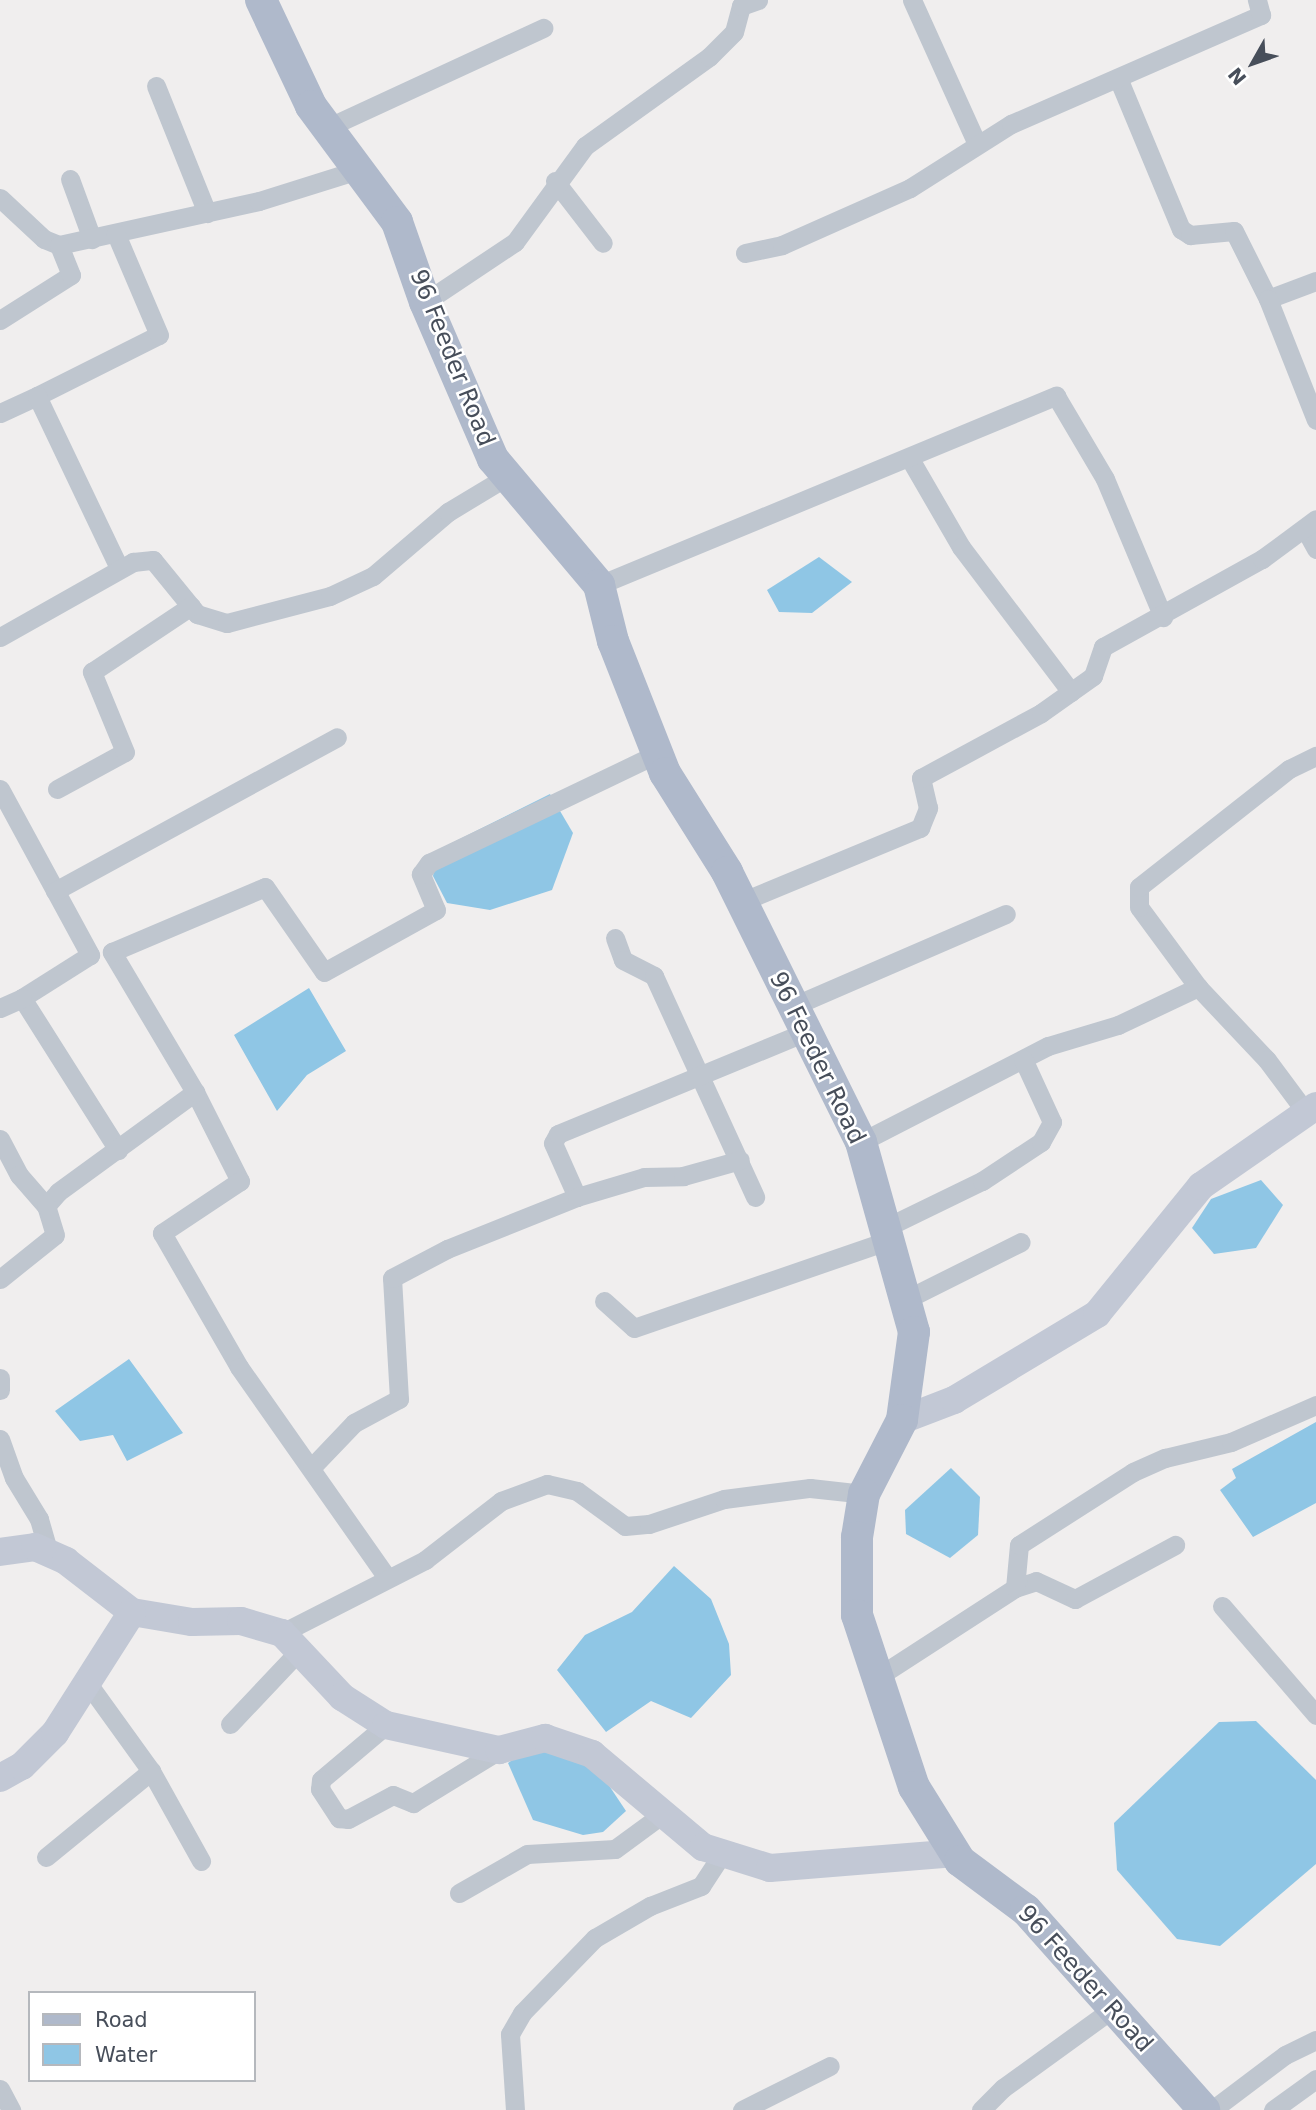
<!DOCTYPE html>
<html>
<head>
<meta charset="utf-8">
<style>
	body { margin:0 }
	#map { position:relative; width:1316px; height:2110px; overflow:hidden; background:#f0eeee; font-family:"DejaVu Sans",sans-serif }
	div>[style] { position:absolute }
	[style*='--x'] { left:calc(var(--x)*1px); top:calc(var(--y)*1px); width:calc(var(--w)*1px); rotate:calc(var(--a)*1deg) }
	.water>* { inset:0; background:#8fc6e5 }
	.street>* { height:19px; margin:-9.5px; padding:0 9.5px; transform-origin:9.5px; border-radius:9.5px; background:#bfc6cf }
	.secondary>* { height:28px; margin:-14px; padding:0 14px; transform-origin:14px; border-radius:14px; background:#c2c8d5 }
	.primary>* { height:32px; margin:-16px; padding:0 16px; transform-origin:16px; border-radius:16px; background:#afb9cb }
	span { translate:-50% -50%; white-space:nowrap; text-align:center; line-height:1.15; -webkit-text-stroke:5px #fff; paint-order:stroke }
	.street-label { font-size:24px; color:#474e5a }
	.legend { position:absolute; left:28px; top:1991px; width:228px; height:91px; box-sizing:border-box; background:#fff; border:2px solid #b5b8bd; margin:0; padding:9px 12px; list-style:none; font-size:21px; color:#474e5a }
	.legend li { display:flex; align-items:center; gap:14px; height:35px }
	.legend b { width:35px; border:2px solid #b5b8bd }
	.north { position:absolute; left:1218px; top:28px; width:70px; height:70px; -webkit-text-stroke:5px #fff; paint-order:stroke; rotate:230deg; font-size:19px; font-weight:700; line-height:28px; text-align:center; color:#474e5a }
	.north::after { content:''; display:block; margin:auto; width:24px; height:32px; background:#474e5a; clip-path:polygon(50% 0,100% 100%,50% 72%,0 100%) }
</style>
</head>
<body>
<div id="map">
	<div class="water">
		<div style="clip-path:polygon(819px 557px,852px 582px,812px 613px,779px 612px,767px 590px)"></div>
		<div style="clip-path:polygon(550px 794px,573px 833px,552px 890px,490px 910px,447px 903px,433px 876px,438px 850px)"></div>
		<div style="clip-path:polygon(309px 988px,346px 1051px,307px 1075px,277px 1111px,234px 1035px)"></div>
		<div style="clip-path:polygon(1261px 1180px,1283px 1205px,1256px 1248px,1214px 1254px,1192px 1228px,1211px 1199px)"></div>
		<div style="clip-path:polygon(129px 1359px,183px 1433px,127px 1461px,113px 1435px,80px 1441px,55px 1411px)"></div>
		<div style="clip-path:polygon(1316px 1422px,1316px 1503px,1253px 1537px,1220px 1490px,1236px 1478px,1232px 1469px)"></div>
		<div style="clip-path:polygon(951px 1468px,980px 1497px,978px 1535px,950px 1558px,906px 1534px,905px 1510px)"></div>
		<div style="clip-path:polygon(674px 1566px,711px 1599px,729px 1644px,731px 1675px,691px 1718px,651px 1701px,606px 1732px,557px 1670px,585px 1635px,632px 1612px)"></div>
		<div style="clip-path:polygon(1256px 1721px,1316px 1780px,1316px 1864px,1220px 1946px,1177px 1939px,1117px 1870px,1114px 1823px,1219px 1722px)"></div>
		<div style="clip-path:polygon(555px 1746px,596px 1766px,626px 1811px,603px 1832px,583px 1835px,533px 1820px,508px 1763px,527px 1750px)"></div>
	</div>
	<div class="street">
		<div style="--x:912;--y:0;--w:158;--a:65.7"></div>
		<div style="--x:1118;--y:78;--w:164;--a:67.4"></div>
		<div style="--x:1181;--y:229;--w:11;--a:34"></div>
		<div style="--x:1190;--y:235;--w:44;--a:-5.2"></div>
		<div style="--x:1234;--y:231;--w:76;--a:63.4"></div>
		<div style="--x:156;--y:86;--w:137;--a:68.1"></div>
		<div style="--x:331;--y:126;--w:234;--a:-24.8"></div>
		<div style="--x:70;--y:179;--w:64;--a:69.9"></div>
		<div style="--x:555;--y:181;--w:78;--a:52.3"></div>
		<div style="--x:0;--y:198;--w:60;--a:43"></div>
		<div style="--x:44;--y:239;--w:16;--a:22"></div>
		<div style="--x:59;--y:245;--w:205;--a:-12.4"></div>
		<div style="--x:259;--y:201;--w:104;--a:-17.4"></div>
		<div style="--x:745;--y:253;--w:38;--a:-12"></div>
		<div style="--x:782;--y:245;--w:140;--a:-24"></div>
		<div style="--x:910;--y:188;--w:120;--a:-32.4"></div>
		<div style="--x:1011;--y:124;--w:273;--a:-23.6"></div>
		<div style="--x:1261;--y:15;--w:16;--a:-105"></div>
		<div style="--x:1316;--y:281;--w:51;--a:159.4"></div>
		<div style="--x:1268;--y:299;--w:130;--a:68.4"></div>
		<div style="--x:425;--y:302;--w:108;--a:-33.7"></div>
		<div style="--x:515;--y:242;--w:119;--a:-53.9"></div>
		<div style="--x:585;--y:146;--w:153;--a:-35.7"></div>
		<div style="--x:709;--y:57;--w:35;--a:-45"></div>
		<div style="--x:734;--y:32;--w:27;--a:-75"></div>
		<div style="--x:741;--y:6;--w:18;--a:-19"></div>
		<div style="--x:0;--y:320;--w:84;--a:-32.4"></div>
		<div style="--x:71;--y:275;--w:32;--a:-112"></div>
		<div style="--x:37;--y:396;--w:136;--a:-26.6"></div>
		<div style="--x:159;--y:335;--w:110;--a:-113.1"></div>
		<div style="--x:0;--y:413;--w:41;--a:-24.7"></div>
		<div style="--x:37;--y:396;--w:188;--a:64.5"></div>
		<div style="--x:910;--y:459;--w:102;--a:59.9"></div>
		<div style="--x:961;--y:547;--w:182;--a:52.8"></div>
		<div style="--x:1305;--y:529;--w:23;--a:61"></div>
		<div style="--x:599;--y:585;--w:495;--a:-22.5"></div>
		<div style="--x:1056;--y:396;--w:96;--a:59.4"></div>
		<div style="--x:1105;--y:479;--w:150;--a:67.2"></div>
		<div style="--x:0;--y:637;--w:153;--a:-29.4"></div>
		<div style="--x:133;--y:562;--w:20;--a:-6"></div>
		<div style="--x:153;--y:560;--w:70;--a:50.8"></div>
		<div style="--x:197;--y:614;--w:31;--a:17"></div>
		<div style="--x:227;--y:623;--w:106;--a:-14.7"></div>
		<div style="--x:330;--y:596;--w:47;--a:-24.9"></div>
		<div style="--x:373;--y:576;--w:99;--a:-40.5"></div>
		<div style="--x:448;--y:512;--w:68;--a:-31.1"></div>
		<div style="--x:0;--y:789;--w:189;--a:61.5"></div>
		<div style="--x:90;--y:955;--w:80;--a:147.7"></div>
		<div style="--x:22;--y:998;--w:180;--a:57.7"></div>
		<div style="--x:57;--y:789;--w:77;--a:-28.6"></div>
		<div style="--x:125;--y:752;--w:87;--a:-112.4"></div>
		<div style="--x:92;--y:672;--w:119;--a:-33.7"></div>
		<div style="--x:55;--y:891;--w:321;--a:-28.6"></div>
		<div style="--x:741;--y:902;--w:194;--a:-22.5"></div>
		<div style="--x:920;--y:828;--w:22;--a:-68"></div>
		<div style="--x:928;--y:808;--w:31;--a:-103"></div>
		<div style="--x:921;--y:778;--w:136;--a:-28.4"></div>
		<div style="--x:1041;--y:713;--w:64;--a:-35.4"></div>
		<div style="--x:1093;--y:676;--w:31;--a:-71"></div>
		<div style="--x:1103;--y:647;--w:182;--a:-29"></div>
		<div style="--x:1262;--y:559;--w:67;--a:-36.5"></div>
		<div style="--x:615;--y:938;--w:23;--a:70"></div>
		<div style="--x:623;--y:960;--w:35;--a:27"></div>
		<div style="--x:654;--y:976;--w:243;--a:65.4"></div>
		<div style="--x:1198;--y:987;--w:99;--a:-126.4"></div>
		<div style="--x:1139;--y:907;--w:20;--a:-90"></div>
		<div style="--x:1139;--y:887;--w:191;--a:-38.2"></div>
		<div style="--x:1289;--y:769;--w:30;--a:-26"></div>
		<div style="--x:791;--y:1007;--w:234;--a:-23.4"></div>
		<div style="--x:0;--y:1008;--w:24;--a:-24"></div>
		<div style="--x:195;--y:1092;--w:100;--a:63.2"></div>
		<div style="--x:240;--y:1181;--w:94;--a:146.3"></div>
		<div style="--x:162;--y:1233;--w:155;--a:60.1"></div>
		<div style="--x:239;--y:1367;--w:256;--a:54.9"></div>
		<div style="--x:0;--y:1139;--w:41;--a:62.2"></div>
		<div style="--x:19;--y:1175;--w:41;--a:48.9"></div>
		<div style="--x:861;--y:1142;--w:210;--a:-27.2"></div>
		<div style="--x:1048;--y:1046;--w:73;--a:-16.7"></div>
		<div style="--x:1118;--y:1025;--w:89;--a:-25.4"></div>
		<div style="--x:1198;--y:987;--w:100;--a:46.6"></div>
		<div style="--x:1267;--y:1060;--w:64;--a:53.3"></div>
		<div style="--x:577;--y:1197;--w:59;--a:-114"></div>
		<div style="--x:553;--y:1143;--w:10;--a:-61"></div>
		<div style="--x:558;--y:1134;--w:267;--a:-22.4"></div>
		<div style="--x:885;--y:1228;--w:108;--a:-25.9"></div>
		<div style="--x:982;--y:1181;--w:71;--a:-33.5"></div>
		<div style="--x:1041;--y:1142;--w:23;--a:-61"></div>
		<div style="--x:1052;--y:1122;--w:69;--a:-114.7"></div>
		<div style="--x:0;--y:1279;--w:70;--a:-38.7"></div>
		<div style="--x:55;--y:1235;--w:30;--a:-107"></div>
		<div style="--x:46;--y:1206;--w:18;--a:-49"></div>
		<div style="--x:58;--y:1192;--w:170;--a:-36.1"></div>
		<div style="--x:195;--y:1092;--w:163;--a:-120.7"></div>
		<div style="--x:112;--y:952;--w:166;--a:-23"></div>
		<div style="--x:265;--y:887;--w:103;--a:55.2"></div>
		<div style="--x:324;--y:972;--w:128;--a:-29"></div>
		<div style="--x:436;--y:910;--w:39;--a:-113"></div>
		<div style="--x:421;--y:874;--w:14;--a:-54"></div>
		<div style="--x:429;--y:863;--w:253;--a:-25.6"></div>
		<div style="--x:907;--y:1299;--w:127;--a:-26.6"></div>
		<div style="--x:604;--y:1301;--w:40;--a:42"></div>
		<div style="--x:634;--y:1328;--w:271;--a:-19"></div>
		<div style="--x:0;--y:1378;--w:12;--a:90"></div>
		<div style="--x:0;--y:1439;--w:41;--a:70.3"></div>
		<div style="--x:14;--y:1478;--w:48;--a:58.6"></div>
		<div style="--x:39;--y:1519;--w:35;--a:74"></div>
		<div style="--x:312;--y:1467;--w:61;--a:-46.3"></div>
		<div style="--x:354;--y:1423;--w:51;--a:-28.1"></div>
		<div style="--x:399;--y:1399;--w:121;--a:-93.3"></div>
		<div style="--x:392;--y:1278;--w:62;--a:-27.8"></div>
		<div style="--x:447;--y:1249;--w:140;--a:-21.8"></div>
		<div style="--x:577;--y:1197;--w:70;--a:-16.6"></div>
		<div style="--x:644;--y:1177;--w:39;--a:-1"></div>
		<div style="--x:683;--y:1176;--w:59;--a:-15.7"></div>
		<div style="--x:1015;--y:1588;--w:22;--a:-18"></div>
		<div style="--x:1036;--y:1581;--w:43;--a:24.8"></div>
		<div style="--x:1075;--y:1599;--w:114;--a:-28.4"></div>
		<div style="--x:1222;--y:1606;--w:144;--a:49.2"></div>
		<div style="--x:282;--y:1633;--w:161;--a:-27"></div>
		<div style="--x:425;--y:1560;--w:96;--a:-37.8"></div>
		<div style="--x:501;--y:1501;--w:49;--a:-20.3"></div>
		<div style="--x:547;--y:1484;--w:31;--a:13"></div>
		<div style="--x:577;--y:1491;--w:59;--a:36.1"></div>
		<div style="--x:625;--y:1526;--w:24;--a:-5"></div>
		<div style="--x:649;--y:1524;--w:79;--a:-18.4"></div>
		<div style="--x:724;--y:1499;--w:87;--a:-7.3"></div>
		<div style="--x:810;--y:1488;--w:54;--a:6.3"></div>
		<div style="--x:876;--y:1678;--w:166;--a:-32.9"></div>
		<div style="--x:1015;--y:1588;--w:43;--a:-84.7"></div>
		<div style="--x:1019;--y:1545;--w:135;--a:-32.6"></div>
		<div style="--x:1133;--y:1472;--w:35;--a:-24"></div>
		<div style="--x:1165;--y:1458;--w:68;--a:-13.6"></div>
		<div style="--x:1231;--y:1442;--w:93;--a:-23.5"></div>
		<div style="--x:89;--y:1685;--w:106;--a:54.2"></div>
		<div style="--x:151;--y:1771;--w:103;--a:60.9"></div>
		<div style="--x:230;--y:1724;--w:100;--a:-46.6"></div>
		<div style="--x:386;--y:1725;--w:85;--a:139.8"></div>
		<div style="--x:321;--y:1780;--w:9;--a:96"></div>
		<div style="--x:320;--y:1789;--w:35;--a:57"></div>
		<div style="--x:339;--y:1818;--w:9;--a:6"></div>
		<div style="--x:348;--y:1819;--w:51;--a:-28.1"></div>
		<div style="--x:393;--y:1795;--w:22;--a:22"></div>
		<div style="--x:413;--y:1803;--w:101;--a:-31.6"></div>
		<div style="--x:46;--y:1857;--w:136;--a:-39.3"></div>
		<div style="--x:459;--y:1893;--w:78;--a:-29.8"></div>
		<div style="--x:527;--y:1854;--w:88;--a:-3.3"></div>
		<div style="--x:615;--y:1849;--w:56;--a:-36.3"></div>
		<div style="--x:0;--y:2089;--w:24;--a:62"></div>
		<div style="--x:515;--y:2110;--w:76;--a:-93.8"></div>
		<div style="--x:510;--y:2034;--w:24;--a:-60"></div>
		<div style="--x:522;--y:2013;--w:105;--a:-45.8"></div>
		<div style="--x:595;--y:1938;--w:64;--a:-30.2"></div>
		<div style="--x:650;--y:1906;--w:55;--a:-21.4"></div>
		<div style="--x:701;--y:1886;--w:42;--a:-56.7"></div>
		<div style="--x:742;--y:2110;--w:98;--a:-26.6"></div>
		<div style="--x:981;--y:2110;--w:31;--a:-45"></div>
		<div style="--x:1003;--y:2088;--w:138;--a:-35.9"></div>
		<div style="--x:1212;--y:2110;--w:91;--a:-37"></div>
		<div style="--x:1285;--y:2055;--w:34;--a:-26"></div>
		<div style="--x:1273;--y:2110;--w:53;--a:-35.8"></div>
	</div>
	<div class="secondary">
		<div style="--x:902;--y:1420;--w:56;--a:-21"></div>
		<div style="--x:954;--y:1400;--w:167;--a:-31"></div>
		<div style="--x:1097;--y:1314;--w:165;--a:-50.9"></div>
		<div style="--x:1201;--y:1186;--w:140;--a:-34.8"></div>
		<div style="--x:0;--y:1552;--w:35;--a:-8"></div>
		<div style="--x:35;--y:1547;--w:34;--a:24"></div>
		<div style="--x:66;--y:1561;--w:83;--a:37.7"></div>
		<div style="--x:132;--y:1612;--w:61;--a:9.5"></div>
		<div style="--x:192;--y:1622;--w:49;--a:-1.2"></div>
		<div style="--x:241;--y:1621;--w:43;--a:16.3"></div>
		<div style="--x:282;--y:1633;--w:88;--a:46.8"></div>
		<div style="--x:342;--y:1697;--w:52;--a:32.5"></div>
		<div style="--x:386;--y:1725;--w:116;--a:12.5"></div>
		<div style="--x:499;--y:1750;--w:48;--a:-14.6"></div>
		<div style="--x:545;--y:1738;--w:50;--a:18.8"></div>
		<div style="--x:592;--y:1754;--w:145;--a:40"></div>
		<div style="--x:703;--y:1847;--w:70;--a:17.4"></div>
		<div style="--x:770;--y:1868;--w:186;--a:-4.6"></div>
		<div style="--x:0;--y:1778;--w:25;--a:-29"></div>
		<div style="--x:22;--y:1766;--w:47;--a:-45"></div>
		<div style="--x:55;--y:1733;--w:143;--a:-57.5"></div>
	</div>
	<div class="primary">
		<div style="--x:261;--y:0;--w:117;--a:64.7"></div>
		<div style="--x:311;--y:106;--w:144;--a:53.4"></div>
		<div style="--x:397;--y:222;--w:85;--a:70.7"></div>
		<div style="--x:425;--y:302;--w:171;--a:66.6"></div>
		<div style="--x:493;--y:459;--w:165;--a:49.9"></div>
		<div style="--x:599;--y:585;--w:58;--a:76"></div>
		<div style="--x:613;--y:641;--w:142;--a:68.5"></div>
		<div style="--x:665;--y:773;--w:117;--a:57.9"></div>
		<div style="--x:727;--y:872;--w:301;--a:63.6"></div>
		<div style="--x:861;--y:1142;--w:197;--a:74.4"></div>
		<div style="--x:914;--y:1332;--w:89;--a:97.8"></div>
		<div style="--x:902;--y:1420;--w:83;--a:117.2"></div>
		<div style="--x:864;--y:1494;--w:44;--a:99.2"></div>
		<div style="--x:857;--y:1537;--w:78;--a:90"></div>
		<div style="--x:857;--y:1615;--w:181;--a:71.7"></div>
		<div style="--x:914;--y:1787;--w:87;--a:58.1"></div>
		<div style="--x:960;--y:1861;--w:82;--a:36.6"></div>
		<div style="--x:1026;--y:1910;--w:268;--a:48.3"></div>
	</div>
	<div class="street-label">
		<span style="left:452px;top:358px;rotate:68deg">96 Feeder Road</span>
		<span style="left:817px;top:1058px;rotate:64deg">96 Feeder Road</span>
		<span style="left:1085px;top:1979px;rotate:48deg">96 Feeder Road</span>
	</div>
	<ul class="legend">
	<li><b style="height:9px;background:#afb9cb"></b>Road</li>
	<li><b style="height:19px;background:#8fc6e5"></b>Water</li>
	</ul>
	<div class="north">N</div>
</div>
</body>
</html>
